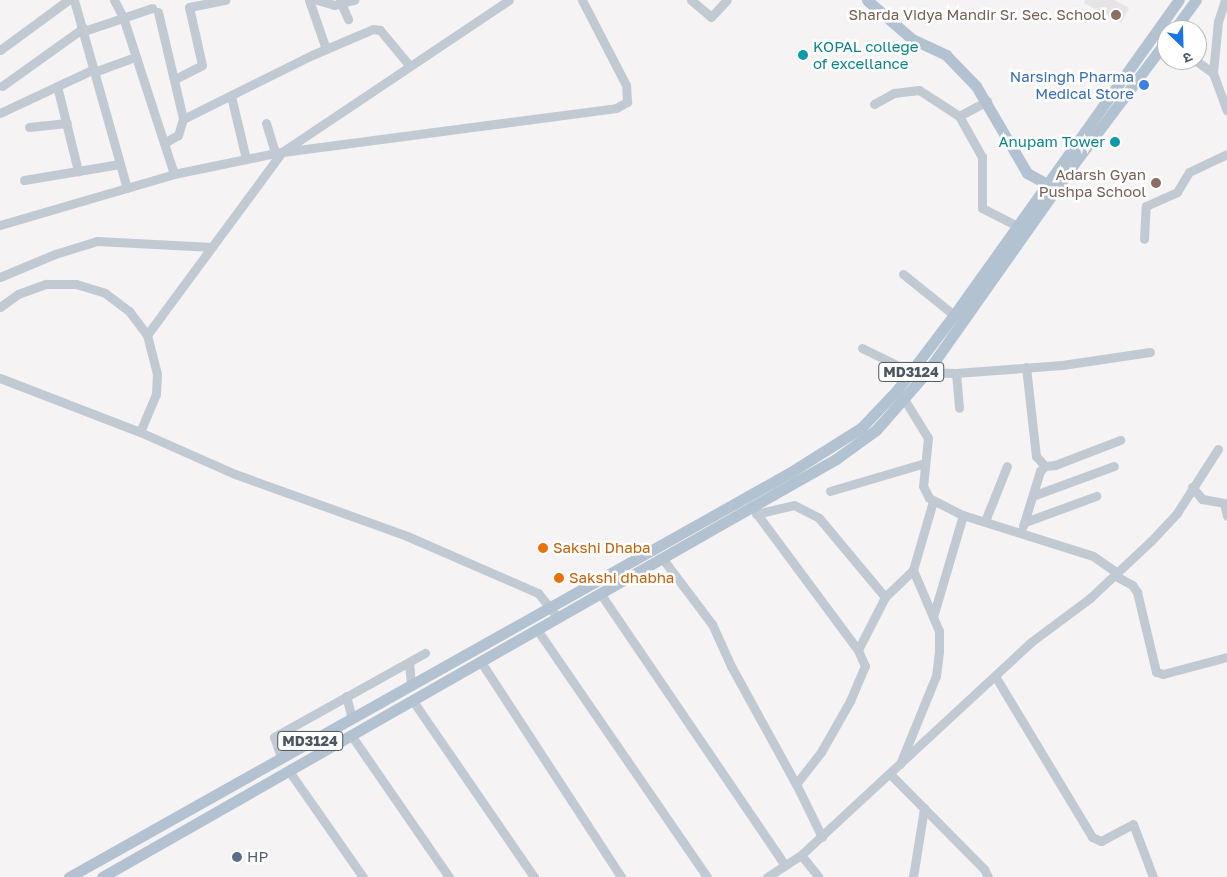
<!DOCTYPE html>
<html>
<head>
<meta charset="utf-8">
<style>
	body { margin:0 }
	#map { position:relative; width:1227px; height:877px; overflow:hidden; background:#f5f3f3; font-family:"Golos Text","Noto Sans Devanagari",sans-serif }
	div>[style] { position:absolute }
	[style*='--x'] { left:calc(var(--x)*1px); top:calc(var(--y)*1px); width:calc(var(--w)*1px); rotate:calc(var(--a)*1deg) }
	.education>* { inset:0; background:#e6e4e5 }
	.minor>* { height:9px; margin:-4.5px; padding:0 4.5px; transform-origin:4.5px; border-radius:4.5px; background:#c1cad2 }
	.major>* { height:11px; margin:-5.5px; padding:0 5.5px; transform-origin:5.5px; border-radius:5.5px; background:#b3c2d1 }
	.dots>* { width:14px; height:14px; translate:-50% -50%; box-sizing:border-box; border:2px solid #fff; border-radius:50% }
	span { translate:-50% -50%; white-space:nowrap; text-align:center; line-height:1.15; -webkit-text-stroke:5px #fff; paint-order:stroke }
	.shield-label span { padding:1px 4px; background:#fff; border:1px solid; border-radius:4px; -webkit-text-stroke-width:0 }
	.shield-label { font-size:14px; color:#4a5661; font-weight:700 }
	.education-label { font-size:15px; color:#785e54 }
	.right { translate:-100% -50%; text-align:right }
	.culture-label { font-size:15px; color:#0d838f }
	.left { translate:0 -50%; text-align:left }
	.shop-label { font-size:15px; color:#366cbe }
	.food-label { font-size:15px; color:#c56008 }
	.service-label { font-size:15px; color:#4e5e75 }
	.north { position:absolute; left:1157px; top:20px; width:50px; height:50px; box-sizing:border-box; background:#fff; border:1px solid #b7bbc0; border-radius:50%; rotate:156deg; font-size:14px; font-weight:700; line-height:20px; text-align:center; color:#4a5661 }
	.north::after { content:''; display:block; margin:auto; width:18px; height:22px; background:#1a73e8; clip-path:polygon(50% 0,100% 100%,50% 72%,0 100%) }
</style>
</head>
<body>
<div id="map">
	<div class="education">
		<div style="clip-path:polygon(1085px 0,1114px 0,1129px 8px,1121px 23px,1084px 3px)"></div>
	</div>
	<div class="minor">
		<div style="--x:74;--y:0;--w:195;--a:74.3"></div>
		<div style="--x:114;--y:0;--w:19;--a:62"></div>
		<div style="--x:123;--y:17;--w:165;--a:72"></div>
		<div style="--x:309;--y:0;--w:52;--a:70.9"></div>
		<div style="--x:317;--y:0;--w:18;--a:16"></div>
		<div style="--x:334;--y:5;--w:21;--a:-14"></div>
		<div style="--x:691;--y:0;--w:26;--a:40"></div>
		<div style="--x:711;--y:17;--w:23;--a:-47"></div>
		<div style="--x:1225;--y:0;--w:22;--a:108"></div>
		<div style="--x:1218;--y:21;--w:52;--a:95.5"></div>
		<div style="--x:1213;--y:73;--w:40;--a:69.8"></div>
		<div style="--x:340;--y:1;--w:20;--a:66"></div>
		<div style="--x:158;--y:12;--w:110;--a:76.8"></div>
		<div style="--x:183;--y:119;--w:17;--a:107"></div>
		<div style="--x:178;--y:135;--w:16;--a:150"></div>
		<div style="--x:84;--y:31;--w:72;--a:-18.7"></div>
		<div style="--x:0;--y:50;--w:84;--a:-36.3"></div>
		<div style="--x:1195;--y:60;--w:22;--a:36"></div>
		<div style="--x:94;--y:72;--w:44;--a:-20.1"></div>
		<div style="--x:175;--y:79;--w:30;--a:-27"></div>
		<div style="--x:202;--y:65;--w:59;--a:-102.6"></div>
		<div style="--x:189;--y:7;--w:37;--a:-11"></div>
		<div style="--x:2;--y:86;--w:100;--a:-35.6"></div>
		<div style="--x:57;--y:86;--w:88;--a:76.1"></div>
		<div style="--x:231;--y:96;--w:65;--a:76.6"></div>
		<div style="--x:874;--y:104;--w:23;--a:-29"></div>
		<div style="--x:894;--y:93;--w:25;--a:-7"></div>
		<div style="--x:919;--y:90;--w:48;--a:33"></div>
		<div style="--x:959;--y:116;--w:32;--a:-28"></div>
		<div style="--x:0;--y:113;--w:104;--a:-25.1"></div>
		<div style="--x:959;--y:116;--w:47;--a:60.7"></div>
		<div style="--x:982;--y:157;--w:51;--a:90"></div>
		<div style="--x:982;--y:208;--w:39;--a:27"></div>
		<div style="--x:183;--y:119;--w:144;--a:-26.4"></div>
		<div style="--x:312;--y:55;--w:66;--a:-23.1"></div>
		<div style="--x:373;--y:29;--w:7;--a:8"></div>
		<div style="--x:380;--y:30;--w:45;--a:50.4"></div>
		<div style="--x:266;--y:123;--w:31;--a:73"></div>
		<div style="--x:29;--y:127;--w:38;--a:-6"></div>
		<div style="--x:24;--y:180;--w:97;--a:-9.5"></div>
		<div style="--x:0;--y:225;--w:181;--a:-16.3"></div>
		<div style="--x:174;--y:174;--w:103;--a:-11.7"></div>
		<div style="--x:275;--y:153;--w:344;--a:-7.5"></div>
		<div style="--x:616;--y:108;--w:13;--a:-29"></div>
		<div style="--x:627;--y:102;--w:17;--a:-93"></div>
		<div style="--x:626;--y:85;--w:96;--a:-117.4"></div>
		<div style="--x:1144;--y:239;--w:33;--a:-87"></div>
		<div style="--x:1146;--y:206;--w:34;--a:-24"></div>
		<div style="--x:1177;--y:192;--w:23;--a:-59"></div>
		<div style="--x:1189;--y:172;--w:42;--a:-25.3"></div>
		<div style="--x:903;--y:274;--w:65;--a:38.8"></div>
		<div style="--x:0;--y:277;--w:60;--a:-22.7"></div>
		<div style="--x:55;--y:254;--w:44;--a:-17.2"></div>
		<div style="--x:97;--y:241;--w:115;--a:3"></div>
		<div style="--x:0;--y:307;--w:22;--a:-36"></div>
		<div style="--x:18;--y:294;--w:30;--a:-20"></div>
		<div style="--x:46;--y:284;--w:30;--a:0"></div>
		<div style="--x:76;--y:284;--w:30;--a:17"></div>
		<div style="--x:105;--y:293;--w:30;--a:37"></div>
		<div style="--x:129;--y:311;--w:30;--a:53"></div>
		<div style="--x:147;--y:335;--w:40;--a:75.6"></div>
		<div style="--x:157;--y:374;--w:20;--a:93"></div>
		<div style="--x:156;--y:394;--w:41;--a:112.8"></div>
		<div style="--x:147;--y:335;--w:227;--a:-53.6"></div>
		<div style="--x:282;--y:152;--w:273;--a:-33.8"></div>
		<div style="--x:862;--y:348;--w:55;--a:26.1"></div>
		<div style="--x:911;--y:372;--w:45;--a:1.3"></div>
		<div style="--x:956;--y:373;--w:106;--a:-4.3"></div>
		<div style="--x:1062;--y:365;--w:89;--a:-8.4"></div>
		<div style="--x:1026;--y:367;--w:90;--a:83.6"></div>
		<div style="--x:1036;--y:456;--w:13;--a:48"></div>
		<div style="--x:1045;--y:466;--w:10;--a:-6"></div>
		<div style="--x:1055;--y:465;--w:70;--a:-21"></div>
		<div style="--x:956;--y:373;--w:35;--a:85"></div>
		<div style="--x:0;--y:378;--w:150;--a:21.1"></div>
		<div style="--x:140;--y:432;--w:104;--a:23.9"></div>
		<div style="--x:235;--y:474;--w:183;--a:19.8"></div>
		<div style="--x:407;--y:536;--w:143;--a:23.5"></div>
		<div style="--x:538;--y:593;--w:32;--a:51"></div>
		<div style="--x:904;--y:399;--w:46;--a:58.4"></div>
		<div style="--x:928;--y:438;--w:48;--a:95.9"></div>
		<div style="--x:923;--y:486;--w:13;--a:63"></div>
		<div style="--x:929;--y:498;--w:38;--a:27"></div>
		<div style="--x:963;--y:515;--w:136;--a:17.5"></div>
		<div style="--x:1093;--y:556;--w:28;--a:35"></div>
		<div style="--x:1192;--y:487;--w:16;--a:50"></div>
		<div style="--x:1202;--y:499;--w:22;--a:10"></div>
		<div style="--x:1224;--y:503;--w:13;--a:77"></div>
		<div style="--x:830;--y:491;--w:99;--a:-16.4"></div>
		<div style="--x:1035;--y:495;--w:84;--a:-20.2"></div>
		<div style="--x:751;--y:506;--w:179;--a:53.4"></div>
		<div style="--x:756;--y:514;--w:39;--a:-13"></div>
		<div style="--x:794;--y:505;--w:28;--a:27"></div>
		<div style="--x:819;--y:518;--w:103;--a:50.1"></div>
		<div style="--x:985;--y:521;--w:59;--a:-68.2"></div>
		<div style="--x:1025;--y:522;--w:76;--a:-20.1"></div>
		<div style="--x:1023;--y:526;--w:58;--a:-72.8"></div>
		<div style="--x:1040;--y:471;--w:7;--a:-45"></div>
		<div style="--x:662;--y:558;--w:83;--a:52.9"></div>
		<div style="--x:712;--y:624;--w:46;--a:65.7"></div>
		<div style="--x:731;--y:666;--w:135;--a:61.2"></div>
		<div style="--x:1114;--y:575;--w:21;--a:29"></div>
		<div style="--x:1132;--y:585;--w:9;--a:54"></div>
		<div style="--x:1137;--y:592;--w:82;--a:76.6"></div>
		<div style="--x:1156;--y:672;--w:7;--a:16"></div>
		<div style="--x:1163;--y:674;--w:66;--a:-14.9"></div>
		<div style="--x:600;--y:593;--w:329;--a:55.8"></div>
		<div style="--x:933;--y:617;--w:106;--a:-73.6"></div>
		<div style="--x:538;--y:631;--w:298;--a:55.5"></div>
		<div style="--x:409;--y:662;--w:22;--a:85"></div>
		<div style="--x:481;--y:662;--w:257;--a:56.9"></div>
		<div style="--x:995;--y:676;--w:188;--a:58.9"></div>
		<div style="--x:1092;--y:837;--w:10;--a:24"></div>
		<div style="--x:1101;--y:841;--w:36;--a:-28"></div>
		<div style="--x:1133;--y:824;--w:57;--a:69.3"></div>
		<div style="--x:346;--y:696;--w:23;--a:75"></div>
		<div style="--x:413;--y:701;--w:214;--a:55.5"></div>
		<div style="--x:351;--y:735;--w:173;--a:55.4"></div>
		<div style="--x:281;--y:757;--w:21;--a:-109"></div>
		<div style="--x:274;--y:737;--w:173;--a:-29.1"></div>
		<div style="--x:900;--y:764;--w:95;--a:-67.8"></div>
		<div style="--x:936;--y:676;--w:26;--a:-83"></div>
		<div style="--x:939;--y:650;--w:19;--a:-90"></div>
		<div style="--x:939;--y:631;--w:66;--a:-113.1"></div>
		<div style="--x:289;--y:771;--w:129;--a:55.1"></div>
		<div style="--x:891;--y:775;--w:132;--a:45.3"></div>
		<div style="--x:984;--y:869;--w:9;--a:63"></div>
		<div style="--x:822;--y:837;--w:59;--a:-116.1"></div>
		<div style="--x:796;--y:784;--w:41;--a:-52"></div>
		<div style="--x:821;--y:752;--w:59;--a:-60.4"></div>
		<div style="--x:850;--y:701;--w:38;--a:-67"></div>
		<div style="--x:865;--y:666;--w:17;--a:-114"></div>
		<div style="--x:858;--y:650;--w:59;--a:-63"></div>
		<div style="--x:885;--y:597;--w:39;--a:-44"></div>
		<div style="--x:913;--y:570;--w:72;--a:-73.8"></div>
		<div style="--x:801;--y:855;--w:28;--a:51"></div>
		<div style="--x:767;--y:877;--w:40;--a:-32.9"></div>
		<div style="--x:801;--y:855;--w:313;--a:-42.8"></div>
		<div style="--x:1031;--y:642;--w:74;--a:-36.7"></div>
		<div style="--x:1090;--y:598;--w:83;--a:-43.1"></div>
		<div style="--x:1151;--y:541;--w:38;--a:-47"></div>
		<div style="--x:1177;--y:513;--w:76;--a:-57.4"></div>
		<div style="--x:913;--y:877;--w:70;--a:-80.9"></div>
	</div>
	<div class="major">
		<div style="--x:867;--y:0;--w:60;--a:40.9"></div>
		<div style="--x:912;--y:39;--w:38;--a:25"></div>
		<div style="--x:946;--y:55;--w:43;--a:45.9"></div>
		<div style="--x:976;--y:86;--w:101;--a:59.6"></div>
		<div style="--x:1027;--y:173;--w:21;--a:29"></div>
		<div style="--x:1174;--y:30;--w:37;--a:-54"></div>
		<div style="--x:69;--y:877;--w:828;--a:-29.29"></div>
		<div style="--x:791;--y:472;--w:83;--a:-32.2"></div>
		<div style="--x:861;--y:428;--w:52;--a:-46.5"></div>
		<div style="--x:897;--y:390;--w:94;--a:-52.8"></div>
		<div style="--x:954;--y:315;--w:387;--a:-54.5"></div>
		<div style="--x:102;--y:877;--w:845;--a:-29.66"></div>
		<div style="--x:836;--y:459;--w:49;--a:-35.9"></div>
		<div style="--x:876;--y:430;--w:77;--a:-48.7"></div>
		<div style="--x:927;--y:372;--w:253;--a:-54.8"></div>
		<div style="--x:1073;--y:165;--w:156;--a:-53.1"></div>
	</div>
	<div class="dots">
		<div style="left:1116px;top:15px;background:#8d6e63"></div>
		<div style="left:803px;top:55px;background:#0f9aa8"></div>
		<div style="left:1144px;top:85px;background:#3f7fe0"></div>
		<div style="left:1115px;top:142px;background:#0f9aa8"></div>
		<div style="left:1156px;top:183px;background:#8d6e63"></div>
		<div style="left:543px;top:548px;background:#e8710a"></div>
		<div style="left:559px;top:578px;background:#e8710a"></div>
		<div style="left:237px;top:857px;background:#5c6f8a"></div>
	</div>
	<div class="shield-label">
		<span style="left:911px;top:372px">MD3124</span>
		<span style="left:310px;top:741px">MD3124</span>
	</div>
	<div class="education-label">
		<span class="right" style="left:1106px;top:15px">Sharda Vidya Mandir Sr. Sec. School</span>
		<span class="right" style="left:1146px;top:183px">Adarsh Gyan<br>Pushpa School</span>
	</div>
	<div class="culture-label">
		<span class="left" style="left:813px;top:55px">KOPAL college<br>of excellance</span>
		<span class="right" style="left:1105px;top:142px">Anupam Tower</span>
	</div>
	<div class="shop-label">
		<span class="right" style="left:1134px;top:85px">Narsingh Pharma<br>Medical Store</span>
	</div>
	<div class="food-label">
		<span class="left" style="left:553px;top:548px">Sakshi Dhaba</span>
		<span class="left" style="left:569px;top:578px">Sakshi dhabha</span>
	</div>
	<div class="service-label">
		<span class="left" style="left:247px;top:857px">HP</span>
	</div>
	<div class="north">उ</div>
</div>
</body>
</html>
